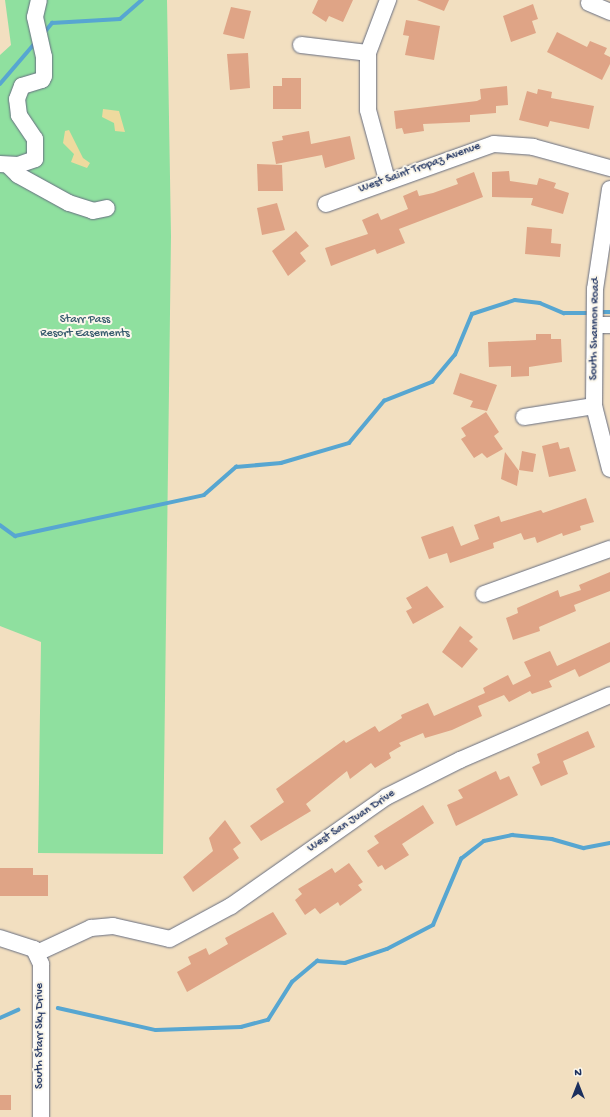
<!DOCTYPE html>
<html>
<head>
<meta charset="utf-8">
<style>
	body { margin:0 }
	#map { position:relative; width:610px; height:1117px; overflow:hidden; background:#f2dfc0; font-family:"Gochi Hand",sans-serif }
	div>[style] { position:absolute }
	[style*='--x'] { left:calc(var(--x)*1px); top:calc(var(--y)*1px); width:calc(var(--w)*1px); rotate:calc(var(--a)*1deg) }
	.green>* { inset:0; background:#8fe09f }
	.sand>* { inset:0; background:#eeda9e }
	.stream>* { height:3.5px; margin:-1.75px; padding:0 1.75px; transform-origin:1.75px; border-radius:1.75px; background:#57a6d1 }
	.building>* { inset:0; background:#dfa486 }
	.roads { filter:drop-shadow(0 0 1px #666d80) drop-shadow(0 0 1px #666d80) }
	.minor>* { height:16px; margin:-8px; padding:0 8px; transform-origin:8px; border-radius:8px; background:#fff }
	span { translate:-50% -50%; white-space:nowrap; text-align:center; line-height:1.15; -webkit-text-stroke:4px #fbf7ec; paint-order:stroke }
	.street-label { font-size:12px; color:#1b2f5e }
	.park-label { font-size:12px; color:#385b6e }
	.north { position:absolute; left:558px; top:1065px; width:40px; height:40px; -webkit-text-stroke:3px #fbf7ec; paint-order:stroke; rotate:0deg; font-size:11px; font-weight:700; line-height:16px; text-align:center; color:#1b2f5e }
	.north::after { content:''; display:block; margin:auto; width:14px; height:18px; background:#1b2f5e; clip-path:polygon(50% 0,100% 100%,50% 72%,0 100%) }
</style>
</head>
<body>
<div id="map">
	<div class="green">
		<div style="clip-path:polygon(5px 0,167px 0,171px 236px,163px 854px,38px 853px,41px 642px,0 626px,0 55px,11px 45px)"></div>
	</div>
	<div class="sand">
		<div style="clip-path:polygon(103px 109px,119px 111px,125px 132px,115px 131px,114px 123px,102px 117px)"></div>
		<div style="clip-path:polygon(69px 130px,83px 158px,90px 163px,87px 168px,71px 162px,74px 154px,63px 143px,65px 131px)"></div>
	</div>
	<div class="stream">
		<div style="--x:44;--y:33;--w:13;--a:-51"></div>
		<div style="--x:52;--y:23;--w:68;--a:-3.4"></div>
		<div style="--x:120;--y:19;--w:29;--a:-41"></div>
		<div style="--x:0;--y:84;--w:55;--a:-49.4"></div>
		<div style="--x:599;--y:312;--w:11;--a:0"></div>
		<div style="--x:0;--y:525;--w:19;--a:36"></div>
		<div style="--x:15;--y:536;--w:193;--a:-12.2"></div>
		<div style="--x:204;--y:495;--w:43;--a:-41.2"></div>
		<div style="--x:236;--y:467;--w:45;--a:-5.1"></div>
		<div style="--x:281;--y:463;--w:71;--a:-16.4"></div>
		<div style="--x:349;--y:443;--w:55;--a:-50.2"></div>
		<div style="--x:384;--y:401;--w:52;--a:-21.6"></div>
		<div style="--x:432;--y:382;--w:35;--a:-50"></div>
		<div style="--x:455;--y:355;--w:44;--a:-67.5"></div>
		<div style="--x:472;--y:314;--w:45;--a:-18"></div>
		<div style="--x:515;--y:300;--w:25;--a:7"></div>
		<div style="--x:540;--y:303;--w:26;--a:23"></div>
		<div style="--x:564;--y:313;--w:27;--a:0"></div>
		<div style="--x:58;--y:1008;--w:100;--a:12.7"></div>
		<div style="--x:156;--y:1030;--w:85;--a:-2"></div>
		<div style="--x:241;--y:1027;--w:28;--a:-15"></div>
		<div style="--x:268;--y:1020;--w:45;--a:-57.7"></div>
		<div style="--x:292;--y:982;--w:33;--a:-40"></div>
		<div style="--x:317;--y:961;--w:28;--a:4"></div>
		<div style="--x:345;--y:963;--w:44;--a:-18.4"></div>
		<div style="--x:387;--y:949;--w:52;--a:-27.6"></div>
		<div style="--x:433;--y:925;--w:72;--a:-67"></div>
		<div style="--x:461;--y:859;--w:29;--a:-38"></div>
		<div style="--x:484;--y:841;--w:29;--a:-12"></div>
		<div style="--x:512;--y:835;--w:40;--a:5.7"></div>
		<div style="--x:552;--y:839;--w:33;--a:16"></div>
		<div style="--x:584;--y:848;--w:26;--a:-11"></div>
		<div style="--x:0;--y:1018;--w:20;--a:-24"></div>
	</div>
	<div class="building">
		<div style="clip-path:polygon(318px 0,353px 0,343px 22px,329px 16px,326px 22px,312px 13px)"></div>
		<div style="clip-path:polygon(417px 0,449px 0,444px 11px)"></div>
		<div style="clip-path:polygon(533px 4px,538px 19px,532px 21px,536px 33px,511px 42px,503px 16px)"></div>
		<div style="clip-path:polygon(231px 7px,251px 11px,244px 39px,223px 34px)"></div>
		<div style="clip-path:polygon(406px 20px,440px 26px,434px 60px,405px 55px,409px 36px,403px 35px)"></div>
		<div style="clip-path:polygon(557px 32px,587px 47px,590px 41px,607px 48px,604px 54px,610px 57px,610px 64px,602px 80px,547px 52px)"></div>
		<div style="clip-path:polygon(248px 53px,250px 88px,230px 90px,227px 54px)"></div>
		<div style="clip-path:polygon(282px 78px,301px 78px,301px 109px,273px 109px,273px 86px,282px 86px)"></div>
		<div style="clip-path:polygon(507px 86px,508px 105px,496px 106px,496px 113px,470px 115px,470px 122px,423px 124px,424px 131px,404px 134px,402px 128px,396px 129px,394px 111px,477px 101px,481px 99px,480px 89px)"></div>
		<div style="clip-path:polygon(538px 89px,552px 92px,551px 98px,594px 106px,589px 129px,550px 121px,548px 127px,519px 120px,527px 91px,537px 94px)"></div>
		<div style="clip-path:polygon(309px 131px,311px 144px,350px 136px,355px 159px,325px 168px,322px 155px,276px 164px,272px 142px,283px 140px,282px 136px)"></div>
		<div style="clip-path:polygon(257px 164px,282px 165px,283px 191px,258px 191px)"></div>
		<div style="clip-path:polygon(509px 171px,510px 181px,537px 185px,539px 178px,556px 183px,554px 188px,569px 193px,563px 214px,531px 205px,533px 198px,492px 197px,492px 172px)"></div>
		<div style="clip-path:polygon(474px 172px,483px 197px,399px 229px,405px 243px,377px 254px,375px 249px,331px 266px,325px 248px,368px 234px,362px 220px,378px 213px,381px 220px,408px 209px,403px 196px,417px 190px,419px 196px,433px 193px,458px 184px,456px 179px)"></div>
		<div style="clip-path:polygon(277px 203px,285px 230px,262px 235px,257px 208px)"></div>
		<div style="clip-path:polygon(527px 227px,552px 229px,551px 243px,561px 244px,560px 257px,525px 254px)"></div>
		<div style="clip-path:polygon(296px 231px,309px 246px,300px 253px,306px 261px,288px 276px,272px 251px)"></div>
		<div style="clip-path:polygon(536px 334px,551px 334px,551px 339px,561px 339px,562px 362px,529px 367px,529px 376px,511px 377px,511px 366px,489px 367px,488px 342px,536px 340px)"></div>
		<div style="clip-path:polygon(460px 373px,497px 385px,487px 411px,470px 407px,473px 401px,453px 394px)"></div>
		<div style="clip-path:polygon(486px 412px,499px 432px,494px 436px,503px 449px,487px 458px,482px 453px,474px 458px,461px 439px,466px 436px,461px 428px)"></div>
		<div style="clip-path:polygon(558px 442px,560px 449px,569px 447px,576px 471px,549px 477px,542px 446px)"></div>
		<div style="clip-path:polygon(522px 451px,536px 454px,533px 472px,519px 470px)"></div>
		<div style="clip-path:polygon(505px 452px,519px 471px,517px 486px,501px 479px)"></div>
		<div style="clip-path:polygon(586px 498px,594px 522px,580px 526px,581px 530px,563px 536px,562px 533px,537px 543px,535px 537px,524px 540px,521px 533px,493px 543px,494px 548px,450px 563px,447px 553px,429px 559px,421px 537px,453px 526px,461px 546px,479px 539px,474px 525px,499px 516px,501px 522px,541px 510px,543px 513px)"></div>
		<div style="clip-path:polygon(610px 572px,610px 591px,574px 605px,576px 611px,539px 627px,540px 631px,513px 640px,506px 618px,518px 613px,517px 608px,558px 590px,560px 597px,581px 590px,579px 585px)"></div>
		<div style="clip-path:polygon(427px 586px,444px 607px,413px 624px,406px 611px,412px 608px,406px 598px)"></div>
		<div style="clip-path:polygon(460px 626px,473px 637px,469px 641px,478px 649px,462px 668px,442px 652px)"></div>
		<div style="clip-path:polygon(610px 642px,610px 662px,579px 677px,575px 669px,549px 681px,552px 687px,532px 694px,530px 691px,509px 702px,504px 695px,478px 706px,482px 716px,452px 730px,425px 738px,423px 733px,399px 743px,401px 746px,389px 753px,391px 758px,375px 768px,371px 763px,350px 779px,347px 771px,306px 804px,311px 811px,261px 841px,250px 826px,284px 802px,276px 789px,344px 740px,346px 743px,375px 726px,379px 732px,402px 718px,401px 715px,428px 703px,434px 716px,485px 693px,483px 688px,508px 675px,513px 685px,531px 676px,524px 662px,550px 651px,557px 666px)"></div>
		<div style="clip-path:polygon(588px 731px,595px 747px,563px 761px,568px 774px,541px 786px,532px 767px,540px 763px,537px 754px)"></div>
		<div style="clip-path:polygon(496px 771px,500px 780px,509px 776px,518px 795px,456px 826px,447px 805px,463px 798px,458px 790px)"></div>
		<div style="clip-path:polygon(423px 805px,434px 823px,402px 844px,409px 855px,385px 870px,382px 865px,378px 867px,367px 851px,379px 843px,374px 836px)"></div>
		<div style="clip-path:polygon(225px 820px,241px 843px,233px 849px,239px 858px,193px 892px,183px 877px,213px 851px,209px 838px)"></div>
		<div style="clip-path:polygon(349px 863px,363px 882px,358px 885px,362px 890px,340px 906px,338px 902px,320px 914px,315px 908px,305px 915px,295px 900px,302px 894px,298px 889px,332px 868px,335px 873px)"></div>
		<div style="clip-path:polygon(0 868px,33px 868px,33px 875px,48px 875px,48px 896px,0 896px)"></div>
		<div style="clip-path:polygon(273px 912px,287px 934px,187px 992px,177px 972px,191px 964px,188px 957px,206px 948px,209px 955px,228px 944px,225px 938px)"></div>
		<div style="clip-path:polygon(0 1095px,11px 1095px,11px 1110px,0 1110px)"></div>
	</div>
	<div class="roads">
		<div class="minor">
			<div style="--x:589;--y:3;--w:23;--a:23"></div>
			<div style="--x:301;--y:45;--w:67;--a:6.8"></div>
			<div style="--x:0;--y:164;--w:18;--a:3"></div>
			<div style="--x:18;--y:165;--w:18;--a:-19"></div>
			<div style="--x:35;--y:159;--w:20;--a:-90"></div>
			<div style="--x:35;--y:139;--w:29;--a:-124"></div>
			<div style="--x:19;--y:115;--w:16;--a:-97"></div>
			<div style="--x:17;--y:99;--w:14;--a:-69"></div>
			<div style="--x:22;--y:86;--w:21;--a:-17"></div>
			<div style="--x:42;--y:80;--w:4;--a:-63"></div>
			<div style="--x:44;--y:76;--w:19;--a:-90"></div>
			<div style="--x:44;--y:57;--w:41;--a:-102.7"></div>
			<div style="--x:35;--y:17;--w:17;--a:-77"></div>
			<div style="--x:8;--y:165;--w:14;--a:45"></div>
			<div style="--x:18;--y:175;--w:58;--a:28.8"></div>
			<div style="--x:69;--y:203;--w:25;--a:18"></div>
			<div style="--x:93;--y:211;--w:14;--a:-12"></div>
			<div style="--x:387;--y:180;--w:73;--a:-105.2"></div>
			<div style="--x:368;--y:110;--w:57;--a:-90"></div>
			<div style="--x:368;--y:53;--w:57;--a:-69.3"></div>
			<div style="--x:610;--y:189;--w:101;--a:98.5"></div>
			<div style="--x:595;--y:289;--w:117;--a:90.5"></div>
			<div style="--x:594;--y:406;--w:65;--a:75.7"></div>
			<div style="--x:326;--y:204;--w:178;--a:-19.7"></div>
			<div style="--x:494;--y:144;--w:39;--a:4"></div>
			<div style="--x:533;--y:147;--w:80;--a:15.3"></div>
			<div style="--x:595;--y:325;--w:15;--a:0"></div>
			<div style="--x:524;--y:417;--w:71;--a:-8.9"></div>
			<div style="--x:484;--y:594;--w:134;--a:-19.7"></div>
			<div style="--x:0;--y:938;--w:36;--a:18"></div>
			<div style="--x:34;--y:949;--w:17;--a:65"></div>
			<div style="--x:41;--y:964;--w:153;--a:90"></div>
			<div style="--x:37;--y:953;--w:60;--a:-24.8"></div>
			<div style="--x:91;--y:928;--w:22;--a:-5"></div>
			<div style="--x:113;--y:926;--w:58;--a:12.8"></div>
			<div style="--x:170;--y:939;--w:69;--a:-28.4"></div>
			<div style="--x:231;--y:906;--w:189;--a:-35.1"></div>
			<div style="--x:386;--y:797;--w:83;--a:-26.6"></div>
			<div style="--x:460;--y:760;--w:163;--a:-23.4"></div>
		</div>
	</div>
	<div class="street-label">
		<span style="left:420px;top:169px;rotate:-20deg">West Saint Tropaz Avenue</span>
		<span style="left:596px;top:329px;rotate:-89deg">South Shannon Road</span>
		<span style="left:352px;top:822px;rotate:-34deg">West San Juan Drive</span>
		<span style="left:41px;top:1036px;rotate:-90deg">South Starr Sky Drive</span>
	</div>
	<div class="park-label">
		<span style="left:85px;top:328px">Starr Pass<br>Resort Easements</span>
	</div>
	<div class="north">N</div>
</div>
</body>
</html>
